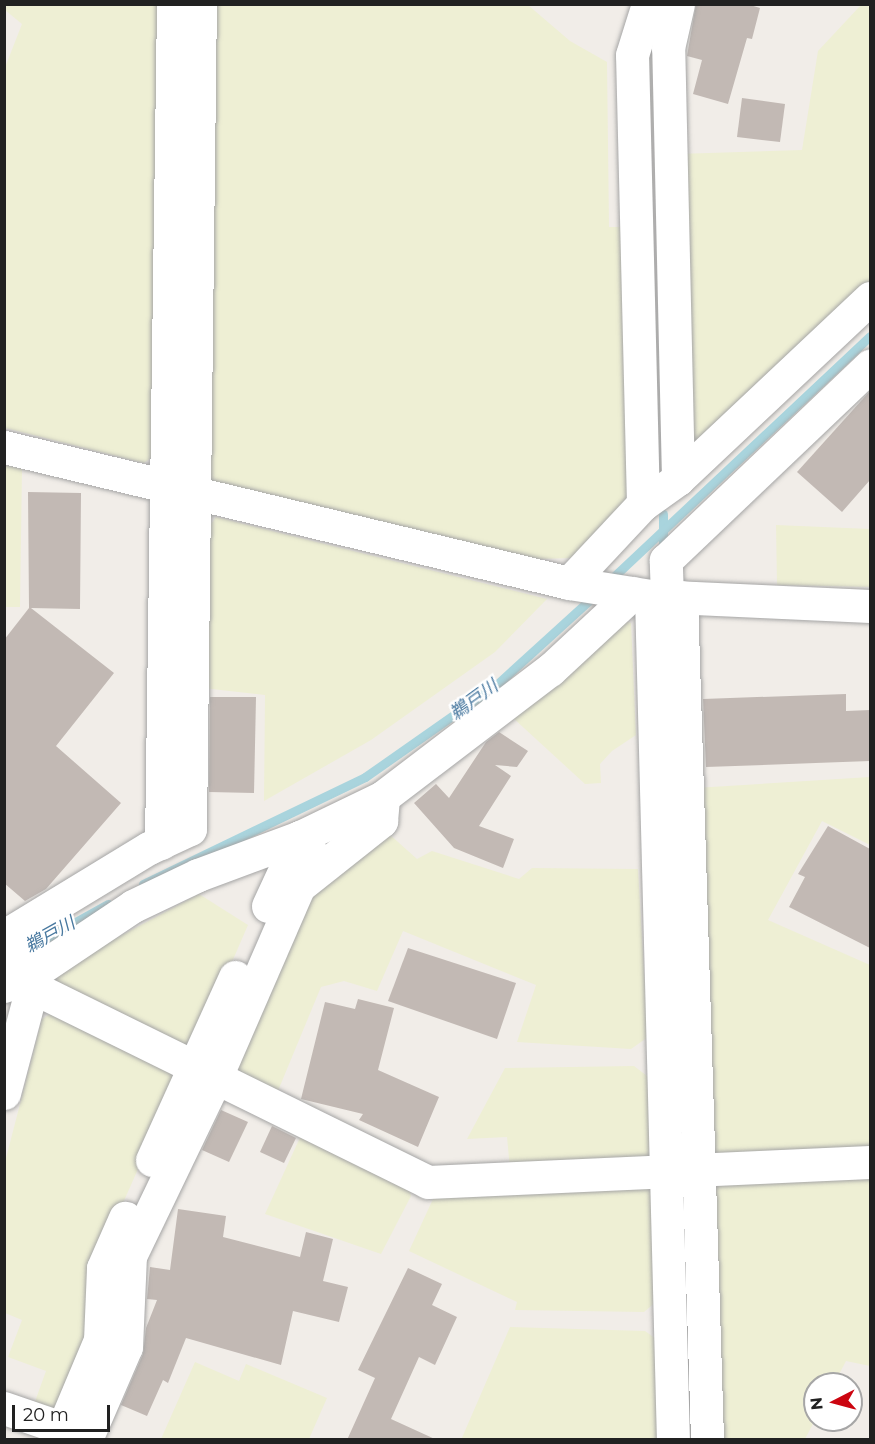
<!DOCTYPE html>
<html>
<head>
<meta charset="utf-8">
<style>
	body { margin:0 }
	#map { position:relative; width:875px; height:1444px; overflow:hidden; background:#f1ede8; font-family:Montserrat,"Noto Sans JP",sans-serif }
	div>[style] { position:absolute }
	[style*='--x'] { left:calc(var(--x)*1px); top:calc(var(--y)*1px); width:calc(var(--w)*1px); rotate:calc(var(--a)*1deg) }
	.farmland>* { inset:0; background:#eeefd4 }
	.stream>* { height:9px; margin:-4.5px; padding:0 4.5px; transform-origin:4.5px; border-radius:4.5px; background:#a9d4dd }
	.building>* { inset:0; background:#c2b9b4 }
	.roads { filter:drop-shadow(0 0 2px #a5a5a5) drop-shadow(0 0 2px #a5a5a5) }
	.minor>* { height:33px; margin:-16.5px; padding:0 16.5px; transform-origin:16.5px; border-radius:16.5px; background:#fff }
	span { translate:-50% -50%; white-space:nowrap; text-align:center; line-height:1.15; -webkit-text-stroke:4.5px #fff; paint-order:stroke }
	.water-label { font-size:18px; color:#48789f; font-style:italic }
	.frame { position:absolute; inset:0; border:6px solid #212121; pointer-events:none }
	.north { position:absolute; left:803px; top:1372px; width:60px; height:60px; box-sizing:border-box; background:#fff; border:2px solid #a6a6a6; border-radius:50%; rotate:264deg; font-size:16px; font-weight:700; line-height:24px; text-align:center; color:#212121 }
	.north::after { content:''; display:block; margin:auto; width:21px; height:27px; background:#cc0510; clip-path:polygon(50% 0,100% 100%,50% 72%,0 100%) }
	.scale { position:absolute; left:12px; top:1405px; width:98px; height:27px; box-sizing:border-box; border:3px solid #212121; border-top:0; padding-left:8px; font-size:18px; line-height:21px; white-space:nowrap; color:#212121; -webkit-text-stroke:4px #fff; paint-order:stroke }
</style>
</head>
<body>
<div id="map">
	<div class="farmland">
		<div style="clip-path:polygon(5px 5px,166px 5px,159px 452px,144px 463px,5px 428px,4px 70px,22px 24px,5px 10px)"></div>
		<div style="clip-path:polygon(208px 5px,528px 5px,570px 41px,607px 62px,609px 227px,624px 227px,628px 484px,626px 500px,572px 558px,539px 559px,208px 484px)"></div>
		<div style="clip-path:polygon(861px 5px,870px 5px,870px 288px,694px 453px,677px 154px,802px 150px,818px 51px)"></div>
		<div style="clip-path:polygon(4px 465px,22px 469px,20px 607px,5px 607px)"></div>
		<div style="clip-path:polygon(216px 517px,547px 599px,495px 652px,371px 740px,264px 801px,265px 695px,203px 688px,206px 531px)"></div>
		<div style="clip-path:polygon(776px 525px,870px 529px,870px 587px,777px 585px)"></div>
		<div style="clip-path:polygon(625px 621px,631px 623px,636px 735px,612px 751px,600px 764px,601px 783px,585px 784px,512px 717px)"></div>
		<div style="clip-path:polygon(870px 777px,870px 845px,822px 821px,768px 920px,870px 965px,870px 1153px,723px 1162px,707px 1145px,695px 788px)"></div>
		<div style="clip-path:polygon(388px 833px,417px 859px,432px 851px,519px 879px,532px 868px,638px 869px,648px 1037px,631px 1049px,517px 1042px,536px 985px,403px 931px,377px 991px,344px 981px,321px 987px,275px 1098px,234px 1079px,233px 1065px,314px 886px)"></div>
		<div style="clip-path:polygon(199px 894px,248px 925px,196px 1045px,182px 1052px,52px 985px,52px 977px,60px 968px)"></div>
		<div style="clip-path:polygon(58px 1009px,181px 1072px,92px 1273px,91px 1340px,60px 1417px,33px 1407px,46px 1371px,8px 1357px,22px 1320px,5px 1313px,5px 1162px,42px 1019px)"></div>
		<div style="clip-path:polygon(634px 1066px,651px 1079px,651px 1155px,642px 1163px,510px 1169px,507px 1137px,467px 1139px,505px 1068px)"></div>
		<div style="clip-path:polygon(303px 1131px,408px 1182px,411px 1196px,381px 1254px,265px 1214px)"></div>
		<div style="clip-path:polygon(870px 1171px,870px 1366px,846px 1361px,834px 1384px,815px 1384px,815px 1420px,805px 1439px,717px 1439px,709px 1193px,724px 1180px)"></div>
		<div style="clip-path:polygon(645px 1183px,654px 1193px,657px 1301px,644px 1312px,515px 1310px,517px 1302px,409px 1251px,433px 1199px,445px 1191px)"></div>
		<div style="clip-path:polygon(510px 1327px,645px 1331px,659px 1341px,663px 1439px,461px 1440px)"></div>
		<div style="clip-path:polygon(195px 1362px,239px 1381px,246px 1364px,327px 1398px,309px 1439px,161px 1439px)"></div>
	</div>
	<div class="stream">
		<div style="--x:663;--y:514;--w:36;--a:90"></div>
		<div style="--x:608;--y:582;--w:359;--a:-43.2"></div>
		<div style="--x:143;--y:884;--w:246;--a:-25.7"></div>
		<div style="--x:365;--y:777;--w:159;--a:-35"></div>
		<div style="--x:495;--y:686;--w:137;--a:-42.3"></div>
		<div style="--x:18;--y:954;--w:103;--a:-29.1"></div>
	</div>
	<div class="building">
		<div style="clip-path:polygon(696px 4px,747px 4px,760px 8px,752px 39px,747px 38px,728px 104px,693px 94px,702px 60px,687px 56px)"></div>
		<div style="clip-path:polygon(742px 98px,785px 104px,780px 142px,737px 137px)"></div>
		<div style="clip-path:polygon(870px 391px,870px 480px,842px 512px,797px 472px)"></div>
		<div style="clip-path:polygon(28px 492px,81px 493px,80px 609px,31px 608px,114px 673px,56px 746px,121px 803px,46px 889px,25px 901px,4px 883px,4px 640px,29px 608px)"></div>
		<div style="clip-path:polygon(846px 694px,846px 711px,870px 710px,870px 761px,706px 767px,703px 699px)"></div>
		<div style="clip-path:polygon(210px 697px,256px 697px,254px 793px,209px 792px)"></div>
		<div style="clip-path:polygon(499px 732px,528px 751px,517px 767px,495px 765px,511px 776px,479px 826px,514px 839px,503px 868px,454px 848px,414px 803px,436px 784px,449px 798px,486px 742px)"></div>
		<div style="clip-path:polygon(828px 826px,870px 849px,870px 948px,789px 907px,805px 877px,798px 874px)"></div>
		<div style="clip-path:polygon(408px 948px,516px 983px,497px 1039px,388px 1001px)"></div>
		<div style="clip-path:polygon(358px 999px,394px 1008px,378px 1070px,439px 1097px,418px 1147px,359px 1120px,363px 1114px,301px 1099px,325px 1002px,355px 1009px)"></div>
		<div style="clip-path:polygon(221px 1110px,248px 1122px,229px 1162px,202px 1150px)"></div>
		<div style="clip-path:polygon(272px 1126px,296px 1138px,284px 1163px,260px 1152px)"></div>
		<div style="clip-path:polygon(178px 1209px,226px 1216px,223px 1237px,300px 1257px,306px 1232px,333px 1239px,323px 1281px,348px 1287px,339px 1322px,293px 1311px,281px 1365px,186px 1338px,168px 1383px,163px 1380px,147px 1416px,121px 1405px,143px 1354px,146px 1328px,157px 1300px,147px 1299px,150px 1267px,170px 1270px)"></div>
		<div style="clip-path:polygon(408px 1268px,442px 1284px,432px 1305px,457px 1317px,435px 1365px,419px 1357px,391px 1419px,437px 1440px,347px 1440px,375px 1378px,358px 1370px)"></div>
	</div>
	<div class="roads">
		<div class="minor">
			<div style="--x:4;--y:447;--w:581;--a:13.53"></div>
			<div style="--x:569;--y:583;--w:83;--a:9"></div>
			<div style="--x:651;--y:596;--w:219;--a:2.6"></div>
			<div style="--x:678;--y:479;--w:264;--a:-43.3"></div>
			<div style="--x:643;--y:504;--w:43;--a:-35.5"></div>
			<div style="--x:678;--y:479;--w:431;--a:-91.3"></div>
			<div style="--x:668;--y:48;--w:45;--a:-77.2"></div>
			<div style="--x:569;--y:583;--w:108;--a:-46.9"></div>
			<div style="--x:643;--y:504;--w:449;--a:-91.4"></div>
			<div style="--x:632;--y:55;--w:53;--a:-72.6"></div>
			<div style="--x:651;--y:596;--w:844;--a:88.51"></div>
			<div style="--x:667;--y:597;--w:37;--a:-92"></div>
			<div style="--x:666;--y:560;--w:282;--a:-43.6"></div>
			<div style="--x:681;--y:597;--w:843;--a:88.23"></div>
			<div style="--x:161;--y:843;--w:839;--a:-89.18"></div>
			<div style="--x:312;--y:854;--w:21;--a:-125"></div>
			<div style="--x:300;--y:837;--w:92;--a:-25.7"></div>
			<div style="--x:268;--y:906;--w:76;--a:-65.1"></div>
			<div style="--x:4;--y:935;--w:48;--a:65.6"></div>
			<div style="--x:24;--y:979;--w:11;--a:45"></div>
			<div style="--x:32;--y:987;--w:441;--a:26.2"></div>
			<div style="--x:428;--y:1182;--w:442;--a:-2.6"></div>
			<div style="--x:4;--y:936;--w:170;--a:-31.3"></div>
			<div style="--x:149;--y:848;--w:45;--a:-24.9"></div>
			<div style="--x:190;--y:829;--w:825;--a:-89.31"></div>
			<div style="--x:4;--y:986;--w:21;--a:-19"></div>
			<div style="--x:24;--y:979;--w:131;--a:-33.8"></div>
			<div style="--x:133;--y:906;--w:72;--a:-25.5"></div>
			<div style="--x:198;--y:875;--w:109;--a:-20.4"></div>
			<div style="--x:4;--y:1093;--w:110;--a:-75.2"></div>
			<div style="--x:152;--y:1160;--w:201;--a:-65.6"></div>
			<div style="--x:4;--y:1408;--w:83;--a:19.1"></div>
			<div style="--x:63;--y:1428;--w:95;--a:-67.2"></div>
			<div style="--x:100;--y:1340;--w:72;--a:-87.6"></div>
			<div style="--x:103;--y:1268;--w:55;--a:-66.3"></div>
			<div style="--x:87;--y:1437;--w:98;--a:-66.6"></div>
			<div style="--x:126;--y:1347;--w:91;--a:-87.5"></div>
			<div style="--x:130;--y:1256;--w:196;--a:-64.3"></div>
			<div style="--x:215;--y:1079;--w:210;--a:-66.5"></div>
			<div style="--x:299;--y:886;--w:105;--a:-38.4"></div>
			<div style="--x:381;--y:821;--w:24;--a:-85"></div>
			<div style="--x:383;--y:797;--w:210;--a:-37.3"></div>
			<div style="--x:550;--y:670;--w:113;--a:-42.9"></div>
		</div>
	</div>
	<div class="water-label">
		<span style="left:474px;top:700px;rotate:-36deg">鵜戸川</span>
		<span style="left:50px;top:935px;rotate:-29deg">鵜戸川</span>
	</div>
	<div class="frame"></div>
	<div class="north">N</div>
	<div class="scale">20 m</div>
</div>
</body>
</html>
